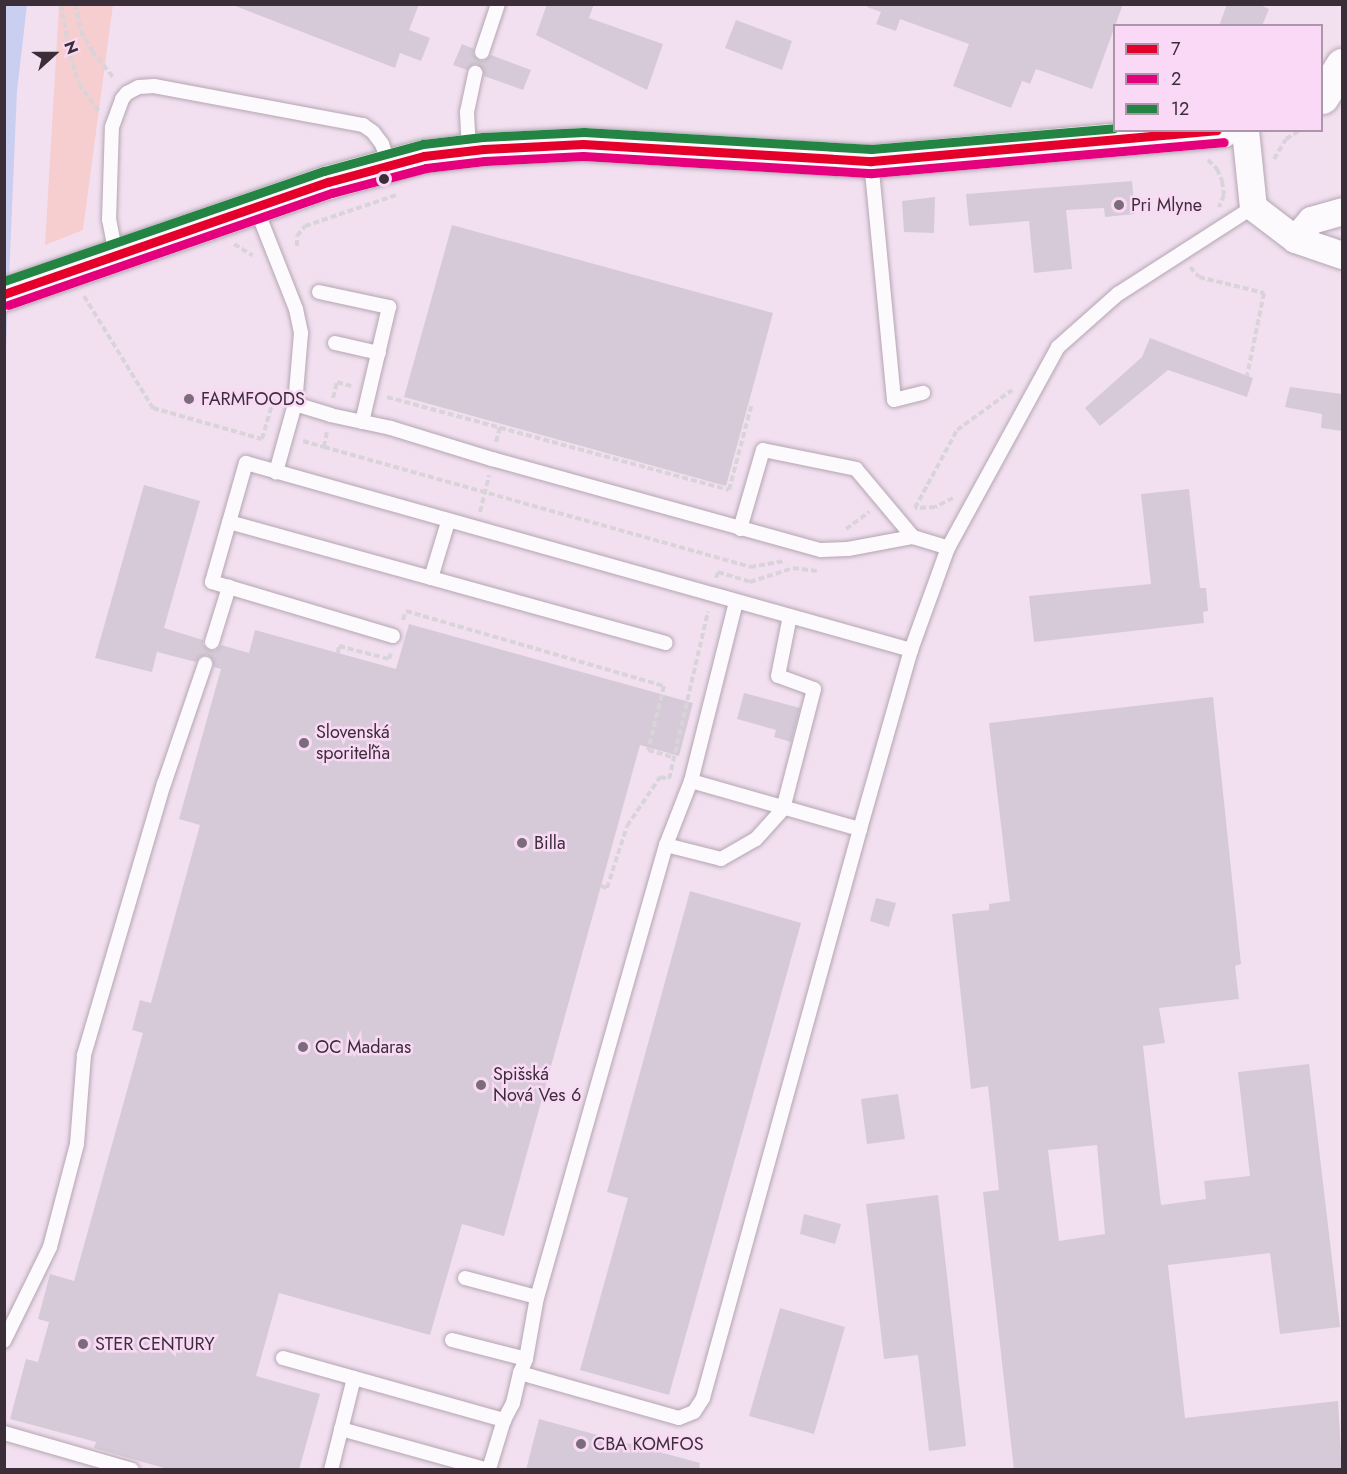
<!DOCTYPE html>
<html>
<head>
<meta charset="utf-8">
<style>
	body { margin:0 }
	#map { position:relative; width:1347px; height:1474px; overflow:hidden; background:#f2e0f0; font-family:Jost,sans-serif }
	div>[style] { position:absolute }
	[style*='--x'] { left:calc(var(--x)*1px); top:calc(var(--y)*1px); width:calc(var(--w)*1px); rotate:calc(var(--a)*1deg) }
	.green>* { inset:0; background:#f6ced0 }
	.water>* { inset:0; background:#cacff1 }
	.building>* { inset:0; background:#d6cad8 }
	.path>* { height:4px; margin-top:-2px; transform-origin:0; background:repeating-linear-gradient(90deg,#d9d4d9 0 6px,transparent 0 9px) }
	.roads { filter:drop-shadow(0 0 2px #b4a6b2) drop-shadow(0 0 2px #b4a6b2) }
	.lane>* { height:14px; margin:-7px; padding:0 7px; transform-origin:7px; border-radius:7px; background:#fdfafd }
	.street>* { height:27px; margin:-13.5px; padding:0 13.5px; transform-origin:13.5px; border-radius:13.5px; background:#fdfafd }
	.secondary>* { height:33px; margin:-16.5px; padding:0 16.5px; transform-origin:16.5px; border-radius:16.5px; background:#fdfafd }
	.bus-1>* { height:9px; margin:-4.5px; padding:0 4.5px; transform-origin:4.5px; border-radius:4.5px; background:#e4002b }
	.bus-2>* { height:9px; margin:-4.5px; padding:0 4.5px; transform-origin:4.5px; border-radius:4.5px; background:#e5007d }
	.bus-3>* { height:9px; margin:-4.5px; padding:0 4.5px; transform-origin:4.5px; border-radius:4.5px; background:#238443 }
	.dots>* { width:16px; height:16px; translate:-50% -50%; box-sizing:border-box; border:3px solid #f9d9f6; border-radius:50% }
	span { translate:-50% -50%; white-space:nowrap; text-align:center; line-height:1.15; -webkit-text-stroke:5px #f9d9f6; paint-order:stroke }
	.poi-label { font-size:18px; color:#3b2e39 }
	.left { translate:0 -50%; text-align:left }
	.frame { position:absolute; inset:0; border:6px solid #3b2e39; pointer-events:none }
	.legend { position:absolute; left:1113px; top:24px; width:210px; height:108px; box-sizing:border-box; background:#f9d9f6; border:2px solid #ad95aa; margin:0; padding:8px 10px; list-style:none; font-size:18px; color:#3b2e39 }
	.legend li { display:flex; align-items:center; gap:12px; height:30px }
	.legend b { width:30px; border:2px solid #ad95aa }
	.north { position:absolute; left:24px; top:24px; width:60px; height:60px; -webkit-text-stroke:4px #f9d9f6; paint-order:stroke; rotate:69deg; font-size:16px; font-weight:700; line-height:24px; text-align:center; color:#3b2e39 }
	.north::after { content:''; display:block; margin:auto; width:21px; height:27px; background:#3b2e39; clip-path:polygon(50% 0,100% 100%,50% 72%,0 100%) }
</style>
</head>
<body>
<div id="map">
	<div class="green">
		<div style="clip-path:polygon(59px 5px,113px 5px,83px 230px,45px 245px)"></div>
	</div>
	<div class="water">
		<div style="clip-path:polygon(5px 5px,27px 5px,17px 91px,5px 373px)"></div>
	</div>
	<div class="building">
		<div style="clip-path:polygon(230px 4px,419px 4px,409px 30px,430px 38px,421px 61px,400px 53px,395px 68px)"></div>
		<div style="clip-path:polygon(547px 4px,594px 4px,589px 18px,663px 44px,647px 90px,536px 35px)"></div>
		<div style="clip-path:polygon(867px 4px,1123px 4px,1092px 89px,1036px 69px,1030px 84px,1022px 81px,1011px 108px,953px 86px,969px 44px,900px 19px,896px 31px,876px 24px,881px 12px,867px 7px)"></div>
		<div style="clip-path:polygon(1227px 4px,1258px 4px,1269px 9px,1262px 26px,1219px 26px)"></div>
		<div style="clip-path:polygon(736px 20px,792px 41px,782px 70px,725px 48px)"></div>
		<div style="clip-path:polygon(462px 44px,474px 49px,473px 54px,479px 60px,484px 61px,491px 55px,531px 70px,523px 90px,484px 76px,483px 70px,477px 64px,472px 65px,467px 70px,453px 65px)"></div>
		<div style="clip-path:polygon(1132px 181px,1135px 214px,1105px 217px,1104px 208px,1066px 210px,1072px 269px,1034px 273px,1029px 221px,969px 226px,966px 194px)"></div>
		<div style="clip-path:polygon(935px 197px,934px 233px,904px 232px,902px 201px)"></div>
		<div style="clip-path:polygon(452px 225px,773px 313px,726px 486px,404px 397px)"></div>
		<div style="clip-path:polygon(1150px 338px,1253px 378px,1247px 397px,1168px 370px,1100px 426px,1085px 408px,1142px 357px)"></div>
		<div style="clip-path:polygon(1290px 387px,1342px 394px,1342px 431px,1321px 428px,1322px 414px,1285px 407px)"></div>
		<div style="clip-path:polygon(144px 485px,200px 501px,164px 628px,203px 640px,203px 645px,209px 650px,215px 651px,221px 645px,249px 653px,255px 630px,396px 669px,409px 624px,693px 703px,679px 756px,640px 745px,504px 1236px,462px 1224px,430px 1335px,279px 1293px,256px 1376px,320px 1394px,299px 1470px,171px 1470px,94px 1448px,96px 1442px,10px 1419px,26px 1359px,38px 1362px,49px 1322px,38px 1319px,50px 1274px,74px 1281px,143px 1033px,132px 1030px,140px 1000px,151px 1003px,200px 825px,179px 819px,221px 669px,214px 667px,212px 659px,207px 655px,200px 657px,196px 662px,157px 652px,152px 672px,95px 658px)"></div>
		<div style="clip-path:polygon(1189px 489px,1200px 588px,1206px 588px,1208px 611px,1203px 612px,1204px 623px,1034px 642px,1029px 596px,1151px 584px,1141px 494px)"></div>
		<div style="clip-path:polygon(744px 693px,800px 708px,791px 742px,774px 737px,776px 730px,737px 719px)"></div>
		<div style="clip-path:polygon(evenodd,1213px 697px,1241px 964px,1235px 966px,1239px 999px,1159px 1008px,1165px 1043px,1143px 1046px,1161px 1205px,1206px 1199px,1204px 1181px,1250px 1176px,1238px 1072px,1309px 1064px,1340px 1327px,1280px 1334px,1270px 1253px,1168px 1265px,1185px 1418px,1338px 1401px,1342px 1470px,1014px 1470px,983px 1192px,999px 1190px,988px 1086px,971px 1089px,952px 914px,989px 910px,989px 904px,1010px 901px,989px 723px,1213px 697px,1097px 1145px,1105px 1234px,1059px 1241px,1048px 1150px,1097px 1145px)"></div>
		<div style="clip-path:polygon(690px 891px,801px 923px,669px 1395px,580px 1370px,628px 1198px,607px 1192px)"></div>
		<div style="clip-path:polygon(876px 898px,896px 903px,889px 927px,870px 921px)"></div>
		<div style="clip-path:polygon(898px 1094px,905px 1139px,867px 1144px,861px 1099px)"></div>
		<div style="clip-path:polygon(938px 1195px,966px 1446px,929px 1451px,918px 1355px,884px 1359px,866px 1204px)"></div>
		<div style="clip-path:polygon(804px 1214px,841px 1224px,835px 1244px,800px 1234px)"></div>
		<div style="clip-path:polygon(780px 1308px,845px 1327px,814px 1434px,749px 1416px)"></div>
		<div style="clip-path:polygon(539px 1419px,700px 1463px,699px 1470px,526px 1470px)"></div>
	</div>
	<div class="path">
		<div style="--x:61;--y:4;--w:52;--a:80"></div>
		<div style="--x:70;--y:55;--w:30;--a:73"></div>
		<div style="--x:79;--y:84;--w:34;--a:54"></div>
		<div style="--x:75;--y:4;--w:28;--a:77"></div>
		<div style="--x:81;--y:31;--w:23;--a:61"></div>
		<div style="--x:92;--y:51;--w:36;--a:51"></div>
		<div style="--x:1274;--y:159;--w:23;--a:-59"></div>
		<div style="--x:1286;--y:139;--w:17;--a:-33"></div>
		<div style="--x:1208;--y:160;--w:13;--a:45"></div>
		<div style="--x:1217;--y:169;--w:13;--a:67"></div>
		<div style="--x:1222;--y:181;--w:14;--a:82"></div>
		<div style="--x:1224;--y:195;--w:13;--a:113"></div>
		<div style="--x:234;--y:244;--w:22;--a:32"></div>
		<div style="--x:297;--y:246;--w:10;--a:-90"></div>
		<div style="--x:297;--y:236;--w:13;--a:-51"></div>
		<div style="--x:305;--y:226;--w:96;--a:-18.8"></div>
		<div style="--x:1190;--y:267;--w:13;--a:48"></div>
		<div style="--x:1199;--y:277;--w:67;--a:13.8"></div>
		<div style="--x:1264;--y:293;--w:85;--a:101.6"></div>
		<div style="--x:84;--y:296;--w:132;--a:58.4"></div>
		<div style="--x:153;--y:408;--w:113;--a:15.9"></div>
		<div style="--x:262;--y:439;--w:47;--a:-73.9"></div>
		<div style="--x:387;--y:397;--w:354;--a:15.2"></div>
		<div style="--x:729;--y:490;--w:90;--a:-75.2"></div>
		<div style="--x:333;--y:398;--w:16;--a:-76"></div>
		<div style="--x:337;--y:382;--w:15;--a:16"></div>
		<div style="--x:303;--y:441;--w:22;--a:16"></div>
		<div style="--x:324;--y:447;--w:15;--a:-79"></div>
		<div style="--x:496;--y:442;--w:16;--a:-75"></div>
		<div style="--x:324;--y:447;--w:443;--a:15.7"></div>
		<div style="--x:750;--y:567;--w:35;--a:-10"></div>
		<div style="--x:953;--y:498;--w:20;--a:153"></div>
		<div style="--x:935;--y:507;--w:20;--a:177"></div>
		<div style="--x:915;--y:508;--w:89;--a:-61.7"></div>
		<div style="--x:957;--y:430;--w:68;--a:-36"></div>
		<div style="--x:480;--y:512;--w:38;--a:-76"></div>
		<div style="--x:846;--y:529;--w:29;--a:-36"></div>
		<div style="--x:716;--y:578;--w:6;--a:-72"></div>
		<div style="--x:718;--y:572;--w:34;--a:17"></div>
		<div style="--x:750;--y:582;--w:45;--a:-18"></div>
		<div style="--x:793;--y:568;--w:24;--a:7"></div>
		<div style="--x:403;--y:620;--w:9;--a:-72"></div>
		<div style="--x:406;--y:611;--w:269;--a:16.2"></div>
		<div style="--x:664;--y:686;--w:66;--a:104"></div>
		<div style="--x:648;--y:750;--w:26;--a:16"></div>
		<div style="--x:338;--y:653;--w:7;--a:-82"></div>
		<div style="--x:339;--y:646;--w:52;--a:14.6"></div>
		<div style="--x:389;--y:659;--w:6;--a:-72"></div>
		<div style="--x:601;--y:886;--w:6;--a:18"></div>
		<div style="--x:607;--y:888;--w:65;--a:-72.1"></div>
		<div style="--x:627;--y:826;--w:59;--a:-56"></div>
		<div style="--x:660;--y:777;--w:9;--a:13"></div>
		<div style="--x:669;--y:779;--w:172;--a:-76.9"></div>
	</div>
	<div class="roads">
		<div class="lane">
			<div style="--x:482;--y:52;--w:51;--a:-71.6"></div>
			<div style="--x:469;--y:151;--w:39;--a:-93"></div>
			<div style="--x:467;--y:112;--w:40;--a:-78"></div>
			<div style="--x:871;--y:161;--w:240;--a:84.5"></div>
			<div style="--x:894;--y:400;--w:30;--a:-14"></div>
			<div style="--x:256;--y:208;--w:109;--a:68.4"></div>
			<div style="--x:296;--y:309;--w:25;--a:78"></div>
			<div style="--x:301;--y:333;--w:71;--a:94.8"></div>
			<div style="--x:295;--y:404;--w:71;--a:105.6"></div>
			<div style="--x:116;--y:255;--w:36;--a:-101"></div>
			<div style="--x:109;--y:220;--w:93;--a:-88.2"></div>
			<div style="--x:112;--y:127;--w:30;--a:-70"></div>
			<div style="--x:122;--y:99;--w:8;--a:-50"></div>
			<div style="--x:127;--y:93;--w:13;--a:-27"></div>
			<div style="--x:139;--y:87;--w:15;--a:-4"></div>
			<div style="--x:154;--y:86;--w:213;--a:10.6"></div>
			<div style="--x:363;--y:125;--w:12;--a:35"></div>
			<div style="--x:373;--y:132;--w:15;--a:53"></div>
			<div style="--x:382;--y:144;--w:21;--a:71"></div>
			<div style="--x:319;--y:292;--w:72;--a:12.1"></div>
			<div style="--x:389;--y:307;--w:118;--a:103.2"></div>
			<div style="--x:335;--y:343;--w:45;--a:12.8"></div>
			<div style="--x:295;--y:404;--w:37;--a:17"></div>
			<div style="--x:330;--y:415;--w:62;--a:12"></div>
			<div style="--x:391;--y:428;--w:106;--a:17.1"></div>
			<div style="--x:492;--y:459;--w:341;--a:15.5"></div>
			<div style="--x:821;--y:550;--w:27;--a:-2"></div>
			<div style="--x:848;--y:549;--w:66;--a:-10.5"></div>
			<div style="--x:913;--y:537;--w:37;--a:17"></div>
			<div style="--x:229;--y:522;--w:453;--a:15.5"></div>
			<div style="--x:740;--y:529;--w:82;--a:-73.8"></div>
			<div style="--x:763;--y:450;--w:95;--a:11.5"></div>
			<div style="--x:856;--y:469;--w:89;--a:50"></div>
			<div style="--x:431;--y:578;--w:59;--a:-73.1"></div>
			<div style="--x:736;--y:602;--w:185;--a:104.1"></div>
			<div style="--x:691;--y:781;--w:69;--a:111.3"></div>
			<div style="--x:666;--y:845;--w:470;--a:105.9"></div>
			<div style="--x:537;--y:1297;--w:63;--a:100.1"></div>
			<div style="--x:526;--y:1359;--w:15;--a:113"></div>
			<div style="--x:520;--y:1373;--w:165;--a:15.8"></div>
			<div style="--x:679;--y:1418;--w:16;--a:-22"></div>
			<div style="--x:694;--y:1412;--w:17;--a:-57"></div>
			<div style="--x:703;--y:1398;--w:590;--a:-74.57"></div>
			<div style="--x:393;--y:636;--w:189;--a:-163.4"></div>
			<div style="--x:212;--y:582;--w:124;--a:-74.1"></div>
			<div style="--x:246;--y:463;--w:691;--a:15.71"></div>
			<div style="--x:212;--y:642;--w:58;--a:-72.8"></div>
			<div style="--x:691;--y:781;--w:176;--a:15.9"></div>
			<div style="--x:860;--y:829;--w:186;--a:-74.1"></div>
			<div style="--x:911;--y:650;--w:109;--a:-70.1"></div>
			<div style="--x:948;--y:548;--w:229;--a:-61.3"></div>
			<div style="--x:1058;--y:347;--w:80;--a:-41.5"></div>
			<div style="--x:1118;--y:294;--w:161;--a:-32.8"></div>
			<div style="--x:666;--y:845;--w:57;--a:14.3"></div>
			<div style="--x:721;--y:859;--w:40;--a:-29.7"></div>
			<div style="--x:756;--y:839;--w:40;--a:-48"></div>
			<div style="--x:783;--y:809;--w:124;--a:-75.5"></div>
			<div style="--x:814;--y:689;--w:38;--a:-160"></div>
			<div style="--x:778;--y:676;--w:61;--a:-78.7"></div>
			<div style="--x:465;--y:1278;--w:74;--a:14.8"></div>
			<div style="--x:452;--y:1340;--w:76;--a:14.4"></div>
			<div style="--x:4;--y:1341;--w:105;--a:-63.9"></div>
			<div style="--x:50;--y:1247;--w:106;--a:-75.3"></div>
			<div style="--x:77;--y:1144;--w:89;--a:-85.5"></div>
			<div style="--x:84;--y:1055;--w:283;--a:-73.6"></div>
			<div style="--x:164;--y:784;--w:127;--a:-71.1"></div>
			<div style="--x:283;--y:1358;--w:230;--a:15.7"></div>
			<div style="--x:504;--y:1420;--w:19;--a:-62"></div>
			<div style="--x:513;--y:1403;--w:31;--a:-77"></div>
			<div style="--x:341;--y:1429;--w:154;--a:15.5"></div>
			<div style="--x:4;--y:1433;--w:133;--a:16.1"></div>
			<div style="--x:489;--y:1469;--w:51;--a:-73"></div>
			<div style="--x:331;--y:1470;--w:95;--a:-76"></div>
		</div>
		<div class="street">
			<div style="--x:1245;--y:130;--w:77;--a:84.1"></div>
			<div style="--x:1253;--y:207;--w:53;--a:37.3"></div>
			<div style="--x:1295;--y:239;--w:50;--a:18.8"></div>
			<div style="--x:1295;--y:239;--w:25;--a:-50"></div>
			<div style="--x:1311;--y:220;--w:32;--a:-16"></div>
		</div>
		<div class="secondary">
			<div style="--x:1322;--y:97;--w:38;--a:-58"></div>
			<div style="--x:4;--y:294;--w:343;--a:-19.1"></div>
			<div style="--x:328;--y:182;--w:99;--a:-15.2"></div>
			<div style="--x:424;--y:156;--w:60;--a:-6.7"></div>
			<div style="--x:484;--y:149;--w:99;--a:-2.9"></div>
			<div style="--x:583;--y:144;--w:289;--a:3.4"></div>
			<div style="--x:871;--y:161;--w:353;--a:-5"></div>
		</div>
	</div>
	<div class="bus-1">
		<div style="--x:4;--y:294;--w:343;--a:-19.1"></div>
		<div style="--x:328;--y:182;--w:99;--a:-15.2"></div>
		<div style="--x:424;--y:156;--w:60;--a:-6.7"></div>
		<div style="--x:484;--y:149;--w:99;--a:-2.9"></div>
		<div style="--x:583;--y:144;--w:289;--a:3.4"></div>
		<div style="--x:871;--y:161;--w:347;--a:-5.1"></div>
	</div>
	<div class="bus-2">
		<div style="--x:8;--y:305;--w:343;--a:-19.1"></div>
		<div style="--x:332;--y:193;--w:97;--a:-14.9"></div>
		<div style="--x:426;--y:168;--w:59;--a:-6.8"></div>
		<div style="--x:485;--y:161;--w:98;--a:-2.9"></div>
		<div style="--x:583;--y:156;--w:289;--a:3.4"></div>
		<div style="--x:872;--y:173;--w:353;--a:-5"></div>
	</div>
	<div class="bus-3">
		<div style="--x:4;--y:281;--w:338;--a:-19"></div>
		<div style="--x:324;--y:171;--w:103;--a:-15.3"></div>
		<div style="--x:423;--y:144;--w:60;--a:-6.7"></div>
		<div style="--x:483;--y:137;--w:101;--a:-2.8"></div>
		<div style="--x:584;--y:132;--w:288;--a:3.4"></div>
		<div style="--x:871;--y:149;--w:244;--a:-4.9"></div>
	</div>
	<div class="dots">
		<div style="left:384px;top:179px;background:#3b2e39"></div>
		<div style="left:1119px;top:205px;background:#7b6c79"></div>
		<div style="left:189px;top:399px;background:#7b6c79"></div>
		<div style="left:304px;top:743px;background:#7b6c79"></div>
		<div style="left:522px;top:843px;background:#7b6c79"></div>
		<div style="left:303px;top:1047px;background:#7b6c79"></div>
		<div style="left:481px;top:1085px;background:#7b6c79"></div>
		<div style="left:83px;top:1344px;background:#7b6c79"></div>
		<div style="left:581px;top:1444px;background:#7b6c79"></div>
	</div>
	<div class="poi-label">
		<span class="left" style="left:1131px;top:205px">Pri Mlyne</span>
		<span class="left" style="left:201px;top:399px">FARMFOODS</span>
		<span class="left" style="left:316px;top:743px">Slovenská<br>sporiteľňa</span>
		<span class="left" style="left:534px;top:843px">Billa</span>
		<span class="left" style="left:315px;top:1047px">OC Madaras</span>
		<span class="left" style="left:493px;top:1085px">Spišská<br>Nová Ves 6</span>
		<span class="left" style="left:95px;top:1344px">STER CENTURY</span>
		<span class="left" style="left:593px;top:1444px">CBA KOMFOS</span>
	</div>
	<div class="frame"></div>
	<ul class="legend">
	<li><b style="height:8px;background:#e4002b"></b>7</li>
	<li><b style="height:8px;background:#e5007d"></b>2</li>
	<li><b style="height:8px;background:#238443"></b>12</li>
	</ul>
	<div class="north">N</div>
</div>
</body>
</html>
